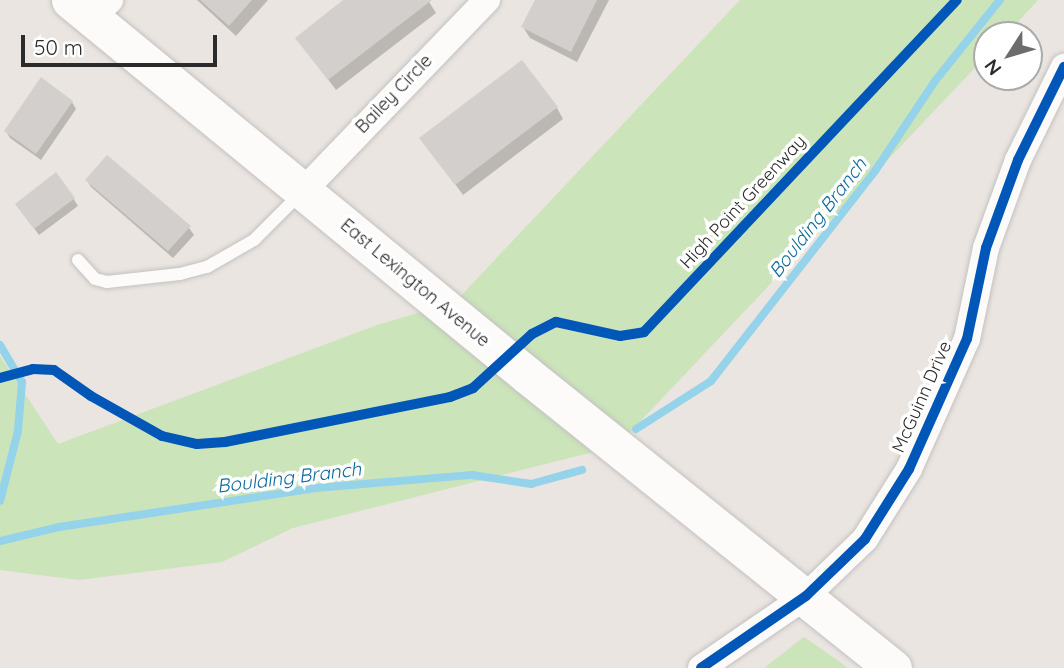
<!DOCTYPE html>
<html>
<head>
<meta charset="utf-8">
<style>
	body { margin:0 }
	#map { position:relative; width:1064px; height:668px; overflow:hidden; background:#eae5e0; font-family:Quicksand,sans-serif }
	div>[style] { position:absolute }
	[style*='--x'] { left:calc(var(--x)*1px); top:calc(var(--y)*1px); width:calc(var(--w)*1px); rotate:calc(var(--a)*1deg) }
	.green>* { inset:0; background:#cbe4ba }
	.shadow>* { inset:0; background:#0003 }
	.stream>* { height:8px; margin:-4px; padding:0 4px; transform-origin:4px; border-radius:4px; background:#95d3ea }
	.building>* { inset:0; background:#d2cfcc }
	.roads { filter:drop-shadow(0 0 2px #c3c1c1) drop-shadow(0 0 2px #c3c1c1) }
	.service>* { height:12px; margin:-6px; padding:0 6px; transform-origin:6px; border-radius:6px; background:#fcfbfa }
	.minor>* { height:26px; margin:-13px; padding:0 13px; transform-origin:13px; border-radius:13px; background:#fcfbfa }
	.secondary>* { height:37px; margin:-18.5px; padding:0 18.5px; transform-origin:18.5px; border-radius:18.5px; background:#fcfbfa }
	.cycleway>* { height:10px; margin:-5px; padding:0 5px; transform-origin:5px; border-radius:5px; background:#0057b8 }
	span { translate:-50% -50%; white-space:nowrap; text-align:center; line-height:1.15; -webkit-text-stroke:7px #fff; paint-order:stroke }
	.street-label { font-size:18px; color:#2b2b2b }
	.water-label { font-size:19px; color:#0e699b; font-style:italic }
	.north { position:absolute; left:973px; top:21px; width:70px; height:70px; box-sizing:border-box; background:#fff; border:2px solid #aaa; border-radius:50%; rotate:233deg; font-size:19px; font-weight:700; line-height:28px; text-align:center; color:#2b2b2b }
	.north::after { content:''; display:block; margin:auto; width:24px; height:32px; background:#6e6c6a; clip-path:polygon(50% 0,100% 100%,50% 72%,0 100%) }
	.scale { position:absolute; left:21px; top:35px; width:196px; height:32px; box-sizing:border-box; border:4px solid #2b2b2b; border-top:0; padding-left:9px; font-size:21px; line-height:24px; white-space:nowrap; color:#2b2b2b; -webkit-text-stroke:5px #fff; paint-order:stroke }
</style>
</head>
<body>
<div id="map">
	<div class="green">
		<div style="clip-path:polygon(740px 0,1038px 0,1006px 35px,987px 35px,987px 55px,617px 446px,293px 528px,222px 562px,79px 580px,0 570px,0 356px,58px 444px,377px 325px,455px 302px)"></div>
		<div style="clip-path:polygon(804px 637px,843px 664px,847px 668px,764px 668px)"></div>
	</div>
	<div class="shadow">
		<div style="clip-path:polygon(197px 0,268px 0,236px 36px)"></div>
		<div style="clip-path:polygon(346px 0,428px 0,436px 13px,336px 90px,297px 38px)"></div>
		<div style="clip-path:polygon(537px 0,609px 0,577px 62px,530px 38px,523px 27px)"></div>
		<div style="clip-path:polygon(72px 102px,76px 109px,41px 160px,10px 138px,6px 131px)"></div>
		<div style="clip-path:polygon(557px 108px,563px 119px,463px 195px,422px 139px)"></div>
		<div style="clip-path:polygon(87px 180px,189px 228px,194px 235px,173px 258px,91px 187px)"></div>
		<div style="clip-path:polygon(73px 198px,78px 206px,39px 235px,21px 211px)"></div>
	</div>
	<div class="stream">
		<div style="--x:0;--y:345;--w:43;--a:59.3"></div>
		<div style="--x:22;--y:382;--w:49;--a:94.7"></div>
		<div style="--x:18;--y:431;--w:72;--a:104.4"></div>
		<div style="--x:636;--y:429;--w:89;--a:-32.6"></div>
		<div style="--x:711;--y:381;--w:266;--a:-52"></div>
		<div style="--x:875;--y:171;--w:108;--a:-56.3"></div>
		<div style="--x:935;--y:81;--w:104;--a:-51.3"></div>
		<div style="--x:0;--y:541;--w:61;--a:-13.3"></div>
		<div style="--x:59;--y:527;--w:260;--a:-8.6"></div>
		<div style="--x:316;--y:488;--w:157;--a:-4.8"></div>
		<div style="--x:472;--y:475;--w:60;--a:8.7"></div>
		<div style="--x:531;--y:484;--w:53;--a:-15.4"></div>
	</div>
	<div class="building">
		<div style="clip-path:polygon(200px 0,252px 0,229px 26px)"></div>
		<div style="clip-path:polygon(343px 0,432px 0,328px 80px,295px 38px)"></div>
		<div style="clip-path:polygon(535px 0,597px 0,571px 52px,521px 27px)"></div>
		<div style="clip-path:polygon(522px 60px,558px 107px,455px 185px,419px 138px)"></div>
		<div style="clip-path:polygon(41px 77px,73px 101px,36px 154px,4px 131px)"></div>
		<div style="clip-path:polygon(107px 155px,191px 226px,168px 251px,85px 180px)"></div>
		<div style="clip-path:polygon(56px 172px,75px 198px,34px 229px,15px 204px)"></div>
	</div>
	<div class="roads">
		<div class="service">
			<div style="--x:78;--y:260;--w:25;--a:48"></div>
			<div style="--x:95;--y:279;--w:12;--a:14"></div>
			<div style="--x:107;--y:282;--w:73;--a:-6.3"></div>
			<div style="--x:180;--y:274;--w:28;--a:-15"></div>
			<div style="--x:207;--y:267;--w:54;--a:-29.9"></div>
			<div style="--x:254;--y:240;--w:66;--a:-45"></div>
		</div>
		<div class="minor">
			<div style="--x:91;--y:18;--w:26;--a:-43"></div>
			<div style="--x:304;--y:190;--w:264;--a:-46.1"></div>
			<div style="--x:701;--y:668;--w:127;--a:-34.4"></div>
			<div style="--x:806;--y:596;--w:82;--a:-44"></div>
			<div style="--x:865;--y:539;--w:83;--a:-57.8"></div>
			<div style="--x:909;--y:469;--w:142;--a:-66"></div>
			<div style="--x:967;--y:339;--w:93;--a:-78.2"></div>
			<div style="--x:986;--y:248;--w:94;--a:-70"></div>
			<div style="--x:1018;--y:160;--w:104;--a:-63.7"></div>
		</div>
		<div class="secondary">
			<div style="--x:70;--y:0;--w:591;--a:39.37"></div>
			<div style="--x:527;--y:375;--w:469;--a:38.7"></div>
		</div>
	</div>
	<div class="cycleway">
		<div style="--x:0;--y:378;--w:34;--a:-15"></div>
		<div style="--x:33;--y:369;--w:21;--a:3"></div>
		<div style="--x:54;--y:370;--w:45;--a:35.1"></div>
		<div style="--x:91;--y:396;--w:81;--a:29.4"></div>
		<div style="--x:162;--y:436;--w:36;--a:13"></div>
		<div style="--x:197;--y:444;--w:28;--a:-4"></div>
		<div style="--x:225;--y:442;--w:229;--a:-11.3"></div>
		<div style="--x:450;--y:397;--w:25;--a:-21"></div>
		<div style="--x:473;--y:388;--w:80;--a:-42.5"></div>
		<div style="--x:532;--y:334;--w:27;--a:-27"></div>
		<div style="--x:556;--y:322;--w:66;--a:12.3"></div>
		<div style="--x:620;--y:336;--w:24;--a:-9"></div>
		<div style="--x:644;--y:332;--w:456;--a:-46.7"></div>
		<div style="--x:701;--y:668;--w:127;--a:-34.4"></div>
		<div style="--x:806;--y:596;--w:82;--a:-44"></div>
		<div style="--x:865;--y:539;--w:83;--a:-57.8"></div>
		<div style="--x:909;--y:469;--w:142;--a:-66"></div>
		<div style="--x:967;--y:339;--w:93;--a:-78.2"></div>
		<div style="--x:986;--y:248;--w:94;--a:-70"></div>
		<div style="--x:1018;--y:160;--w:104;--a:-63.7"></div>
	</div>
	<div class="street-label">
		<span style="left:394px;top:94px;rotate:-46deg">Bailey Circle</span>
		<span style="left:743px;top:202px;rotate:-47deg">High Point Greenway</span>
		<span style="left:415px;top:283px;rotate:40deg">East Lexington Avenue</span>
		<span style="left:922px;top:397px;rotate:-66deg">McGuinn Drive</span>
	</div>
	<div class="water-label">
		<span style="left:818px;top:218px;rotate:-52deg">Boulding Branch</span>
		<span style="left:289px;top:478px;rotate:-7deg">Boulding Branch</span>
	</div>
	<div class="north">N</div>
	<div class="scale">50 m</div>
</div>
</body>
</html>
